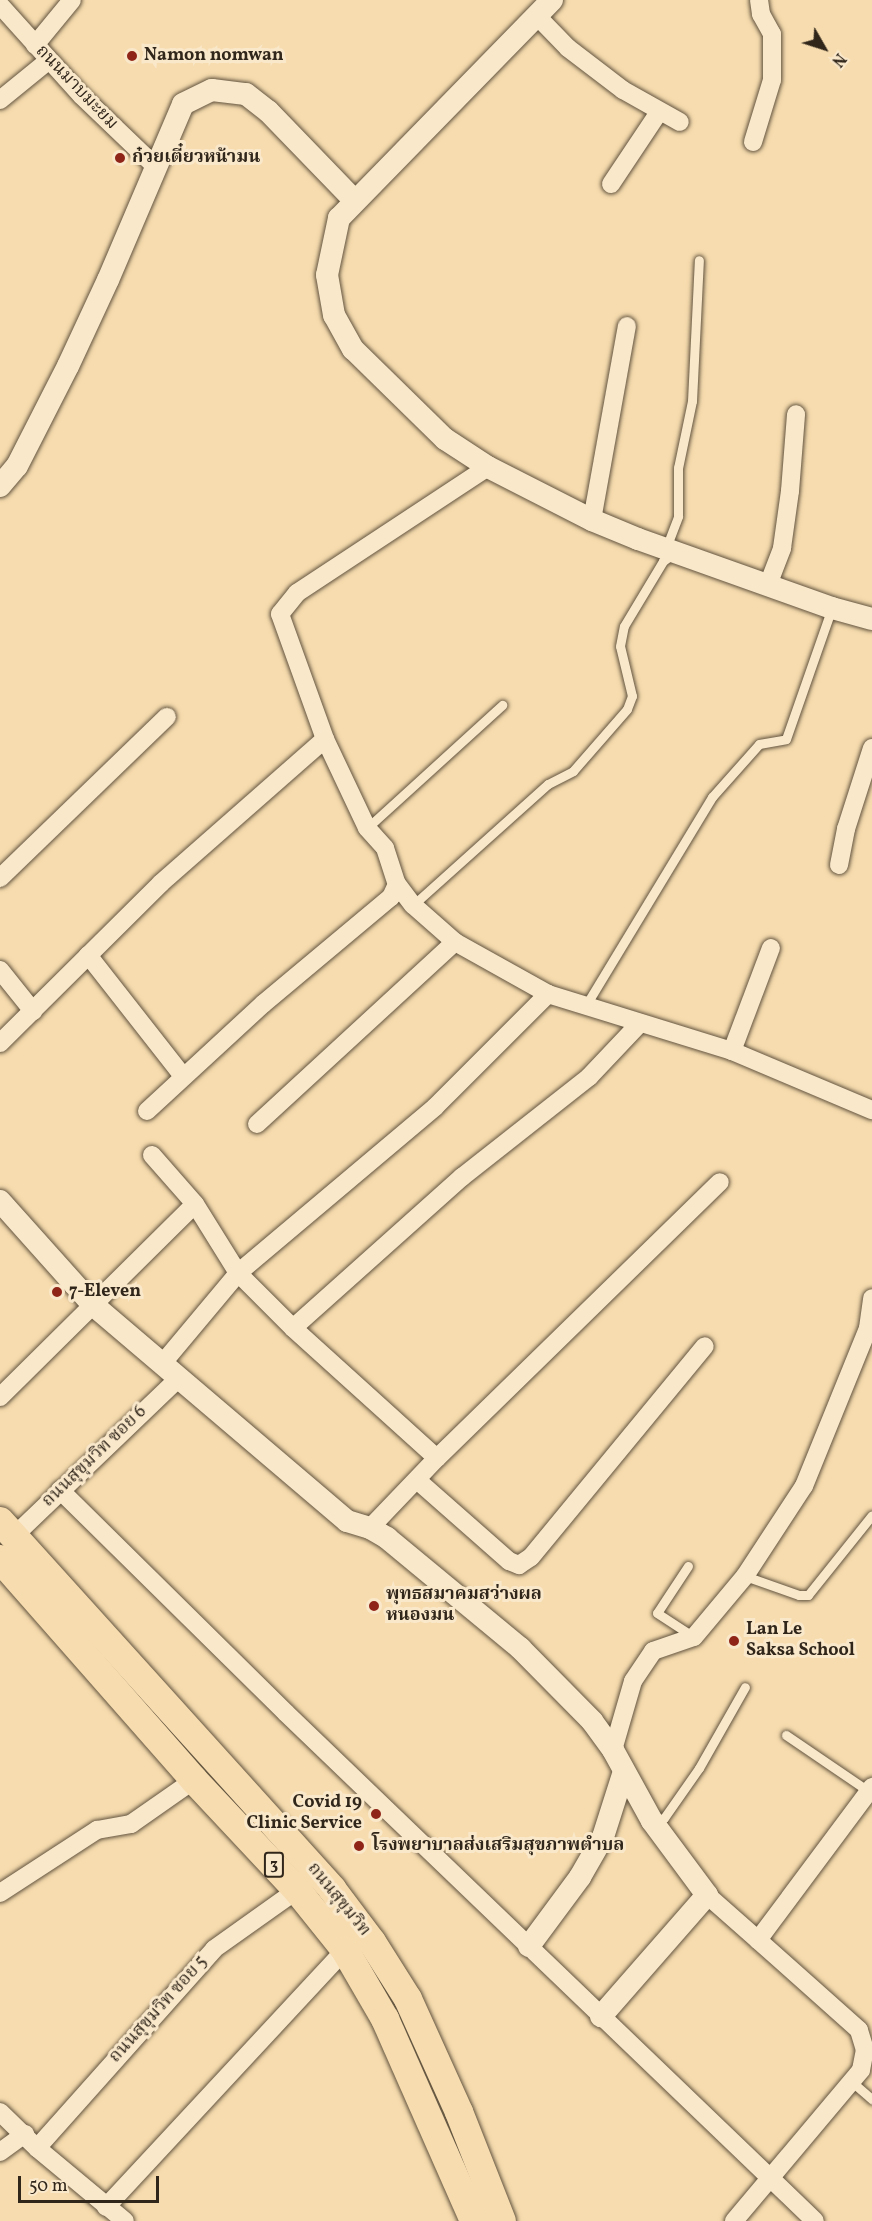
<!DOCTYPE html>
<html>
<head>
<meta charset="utf-8">
<style>
	body { margin:0 }
	#map { position:relative; width:872px; height:2221px; overflow:hidden; background:#f7dcaf; font-family:Vollkorn,"Noto Serif Thai",serif }
	div>[style] { position:absolute }
	[style*='--x'] { left:calc(var(--x)*1px); top:calc(var(--y)*1px); width:calc(var(--w)*1px); rotate:calc(var(--a)*1deg) }
	.roads { filter:drop-shadow(0 0 2px #62543f) drop-shadow(0 0 2px #62543f) }
	.service>* { height:9px; margin:-4.5px; padding:0 4.5px; transform-origin:4.5px; border-radius:4.5px; background:#fae8cb }
	.minor>* { height:18px; margin:-9px; padding:0 9px; transform-origin:9px; border-radius:9px; background:#fae8cb }
	.tertiary>* { height:22px; margin:-11px; padding:0 11px; transform-origin:11px; border-radius:11px; background:#fae8cb }
	.primary>* { height:28px; margin:-14px; padding:0 14px; transform-origin:14px; border-radius:14px; background:#f7dcaf }
	.dots>* { width:16px; height:16px; translate:-50% -50%; box-sizing:border-box; border:3px solid #fae8cb; border-radius:50% }
	span { translate:-50% -50%; white-space:nowrap; text-align:center; line-height:1.15; -webkit-text-stroke:6px #fae8cb; paint-order:stroke }
	.shield-label span { padding:2px 4px; background:#fae8cb; border:2px solid; border-radius:4px; -webkit-text-stroke-width:0 }
	.shield-label { font-size:16px; color:#30261a; font-weight:700 }
	.poi-label { font-size:18px; color:#30261a; font-weight:700 }
	.left { translate:0 -50%; text-align:left }
	.right { translate:-100% -50%; text-align:right }
	.street-label { font-size:18px; color:#30261a }
	.north { position:absolute; left:794px; top:18px; width:60px; height:60px; -webkit-text-stroke:4px #fae8cb; paint-order:stroke; rotate:129deg; font-size:16px; font-weight:700; line-height:24px; text-align:center; color:#30261a }
	.north::after { content:''; display:block; margin:auto; width:21px; height:27px; background:#30261a; clip-path:polygon(50% 0,100% 100%,50% 72%,0 100%) }
	.scale { position:absolute; left:18px; top:2176px; width:141px; height:27px; box-sizing:border-box; border:3px solid #30261a; border-top:0; padding-left:8px; font-size:18px; line-height:21px; white-space:nowrap; color:#30261a; -webkit-text-stroke:4px #fae8cb; paint-order:stroke }
</style>
</head>
<body>
<div id="map">
	<div class="roads">
		<div class="service">
			<div style="--x:666;--y:548;--w:34;--a:-69"></div>
			<div style="--x:678;--y:516;--w:48;--a:-90"></div>
			<div style="--x:678;--y:468;--w:68;--a:-78.2"></div>
			<div style="--x:692;--y:401;--w:141;--a:-87.2"></div>
			<div style="--x:367;--y:828;--w:183;--a:-42.3"></div>
			<div style="--x:413;--y:905;--w:181;--a:-41.9"></div>
			<div style="--x:548;--y:784;--w:28;--a:-27"></div>
			<div style="--x:573;--y:771;--w:82;--a:-48.9"></div>
			<div style="--x:627;--y:709;--w:14;--a:-69"></div>
			<div style="--x:632;--y:696;--w:51;--a:-103.5"></div>
			<div style="--x:620;--y:646;--w:20;--a:-79"></div>
			<div style="--x:624;--y:626;--w:76;--a:-59"></div>
			<div style="--x:663;--y:561;--w:12;--a:-35"></div>
			<div style="--x:586;--y:1005;--w:243;--a:-58.8"></div>
			<div style="--x:712;--y:797;--w:71;--a:-48.4"></div>
			<div style="--x:759;--y:744;--w:27;--a:-10"></div>
			<div style="--x:786;--y:739;--w:139;--a:-70.7"></div>
			<div style="--x:688;--y:1566;--w:56;--a:123.4"></div>
			<div style="--x:657;--y:1613;--w:44;--a:33"></div>
			<div style="--x:745;--y:1576;--w:57;--a:19.4"></div>
			<div style="--x:799;--y:1595;--w:9;--a:0"></div>
			<div style="--x:808;--y:1595;--w:102;--a:-51.3"></div>
			<div style="--x:786;--y:1735;--w:99;--a:34.3"></div>
			<div style="--x:653;--y:1821;--w:11;--a:-15"></div>
			<div style="--x:664;--y:1818;--w:61;--a:-55"></div>
			<div style="--x:699;--y:1768;--w:93;--a:-60.4"></div>
			<div style="--x:851;--y:2081;--w:28;--a:41"></div>
		</div>
		<div class="minor">
			<div style="--x:0;--y:5;--w:122;--a:48"></div>
			<div style="--x:82;--y:96;--w:103;--a:43.8"></div>
			<div style="--x:536;--y:15;--w:46;--a:45.9"></div>
			<div style="--x:568;--y:48;--w:69;--a:37.4"></div>
			<div style="--x:623;--y:90;--w:65;--a:29.3"></div>
			<div style="--x:35;--y:45;--w:58;--a:-50.6"></div>
			<div style="--x:0;--y:100;--w:63;--a:-39.2"></div>
			<div style="--x:753;--y:142;--w:65;--a:-73"></div>
			<div style="--x:772;--y:80;--w:46;--a:-90"></div>
			<div style="--x:772;--y:34;--w:23;--a:-119"></div>
			<div style="--x:761;--y:14;--w:14;--a:-98"></div>
			<div style="--x:611;--y:184;--w:87;--a:-56.3"></div>
			<div style="--x:488;--y:467;--w:229;--a:146.6"></div>
			<div style="--x:297;--y:593;--w:27;--a:129"></div>
			<div style="--x:280;--y:614;--w:133;--a:70.2"></div>
			<div style="--x:325;--y:739;--w:98;--a:64.7"></div>
			<div style="--x:367;--y:828;--w:27;--a:48"></div>
			<div style="--x:385;--y:848;--w:38;--a:72"></div>
			<div style="--x:397;--y:884;--w:26;--a:53"></div>
			<div style="--x:413;--y:905;--w:56;--a:41.4"></div>
			<div style="--x:455;--y:942;--w:107;--a:29.2"></div>
			<div style="--x:548;--y:994;--w:193;--a:17.2"></div>
			<div style="--x:732;--y:1051;--w:152;--a:22.9"></div>
			<div style="--x:592;--y:520;--w:197;--a:-79.8"></div>
			<div style="--x:768;--y:585;--w:40;--a:-69"></div>
			<div style="--x:782;--y:548;--w:58;--a:-82"></div>
			<div style="--x:790;--y:491;--w:77;--a:-85.5"></div>
			<div style="--x:839;--y:865;--w:37;--a:-79"></div>
			<div style="--x:846;--y:829;--w:85;--a:-72.2"></div>
			<div style="--x:0;--y:878;--w:232;--a:-44"></div>
			<div style="--x:88;--y:955;--w:154;--a:51.9"></div>
			<div style="--x:0;--y:970;--w:53;--a:51.2"></div>
			<div style="--x:0;--y:1043;--w:227;--a:-44.8"></div>
			<div style="--x:161;--y:883;--w:218;--a:-41.3"></div>
			<div style="--x:732;--y:1051;--w:110;--a:-69.3"></div>
			<div style="--x:147;--y:1111;--w:158;--a:-42.7"></div>
			<div style="--x:263;--y:1004;--w:167;--a:-39.9"></div>
			<div style="--x:391;--y:897;--w:14;--a:-65"></div>
			<div style="--x:257;--y:1124;--w:269;--a:-42.6"></div>
			<div style="--x:152;--y:1155;--w:65;--a:48.7"></div>
			<div style="--x:195;--y:1204;--w:81;--a:58.1"></div>
			<div style="--x:238;--y:1273;--w:78;--a:45"></div>
			<div style="--x:293;--y:1328;--w:194;--a:42.1"></div>
			<div style="--x:293;--y:1328;--w:227;--a:-41.8"></div>
			<div style="--x:462;--y:1177;--w:162;--a:-38.2"></div>
			<div style="--x:589;--y:1077;--w:74;--a:-46.6"></div>
			<div style="--x:162;--y:1364;--w:119;--a:-50.1"></div>
			<div style="--x:238;--y:1273;--w:258;--a:-40.1"></div>
			<div style="--x:435;--y:1107;--w:160;--a:-45"></div>
			<div style="--x:0;--y:1397;--w:274;--a:-44.7"></div>
			<div style="--x:417;--y:1480;--w:123;--a:41.4"></div>
			<div style="--x:509;--y:1561;--w:11;--a:22"></div>
			<div style="--x:519;--y:1565;--w:14;--a:-34"></div>
			<div style="--x:531;--y:1557;--w:273;--a:-50.5"></div>
			<div style="--x:60;--y:1490;--w:317;--a:44.6"></div>
			<div style="--x:286;--y:1713;--w:733;--a:43.84"></div>
			<div style="--x:370;--y:1528;--w:97;--a:-46.3"></div>
			<div style="--x:437;--y:1458;--w:395;--a:-44.3"></div>
			<div style="--x:14;--y:1536;--w:227;--a:-43.8"></div>
			<div style="--x:613;--y:1750;--w:72;--a:-73.8"></div>
			<div style="--x:633;--y:1681;--w:36;--a:-56"></div>
			<div style="--x:653;--y:1651;--w:43;--a:-18.9"></div>
			<div style="--x:694;--y:1637;--w:80;--a:-50.1"></div>
			<div style="--x:745;--y:1576;--w:108;--a:-56.8"></div>
			<div style="--x:804;--y:1486;--w:170;--a:-67.9"></div>
			<div style="--x:868;--y:1328;--w:30;--a:-82"></div>
			<div style="--x:0;--y:1893;--w:116;--a:-33"></div>
			<div style="--x:97;--y:1830;--w:35;--a:-10"></div>
			<div style="--x:131;--y:1824;--w:77;--a:-34.9"></div>
			<div style="--x:707;--y:1895;--w:68;--a:41.4"></div>
			<div style="--x:758;--y:1940;--w:191;--a:-53.3"></div>
			<div style="--x:0;--y:2112;--w:52;--a:44.2"></div>
			<div style="--x:37;--y:2148;--w:114;--a:39.7"></div>
			<div style="--x:37;--y:2148;--w:266;--a:-48.3"></div>
			<div style="--x:214;--y:1949;--w:102;--a:-35.4"></div>
			<div style="--x:0;--y:2152;--w:31;--a:-36"></div>
			<div style="--x:106;--y:2207;--w:351;--a:-47.1"></div>
			<div style="--x:734;--y:2221;--w:197;--a:-49.9"></div>
			<div style="--x:861;--y:2070;--w:20;--a:-79"></div>
			<div style="--x:865;--y:2050;--w:21;--a:-107"></div>
			<div style="--x:859;--y:2030;--w:135;--a:-138.3"></div>
		</div>
		<div class="tertiary">
			<div style="--x:552;--y:0;--w:305;--a:134.3"></div>
			<div style="--x:339;--y:218;--w:58;--a:101.9"></div>
			<div style="--x:327;--y:275;--w:41;--a:80.1"></div>
			<div style="--x:334;--y:315;--w:39;--a:61"></div>
			<div style="--x:353;--y:349;--w:129;--a:44.4"></div>
			<div style="--x:445;--y:439;--w:51;--a:33.1"></div>
			<div style="--x:488;--y:467;--w:117;--a:27"></div>
			<div style="--x:592;--y:520;--w:50;--a:22.4"></div>
			<div style="--x:638;--y:539;--w:206;--a:19.6"></div>
			<div style="--x:832;--y:608;--w:41;--a:15.4"></div>
			<div style="--x:0;--y:486;--w:26;--a:-50"></div>
			<div style="--x:17;--y:466;--w:112;--a:-63"></div>
			<div style="--x:68;--y:366;--w:95;--a:-65.1"></div>
			<div style="--x:108;--y:280;--w:191;--a:-66.9"></div>
			<div style="--x:183;--y:104;--w:32;--a:-26"></div>
			<div style="--x:212;--y:90;--w:34;--a:7"></div>
			<div style="--x:246;--y:94;--w:28;--a:38"></div>
			<div style="--x:268;--y:111;--w:124;--a:46"></div>
			<div style="--x:0;--y:1201;--w:138;--a:48.2"></div>
			<div style="--x:92;--y:1304;--w:335;--a:40.4"></div>
			<div style="--x:347;--y:1521;--w:24;--a:17"></div>
			<div style="--x:370;--y:1528;--w:20;--a:30"></div>
			<div style="--x:387;--y:1538;--w:173;--a:39.6"></div>
			<div style="--x:520;--y:1648;--w:103;--a:45.4"></div>
			<div style="--x:592;--y:1721;--w:36;--a:54"></div>
			<div style="--x:613;--y:1750;--w:81;--a:61.2"></div>
			<div style="--x:652;--y:1821;--w:92;--a:53.4"></div>
			<div style="--x:707;--y:1895;--w:161;--a:131.2"></div>
			<div style="--x:529;--y:1946;--w:86;--a:-53.5"></div>
			<div style="--x:580;--y:1877;--w:46;--a:-60.1"></div>
			<div style="--x:603;--y:1837;--w:69;--a:-72.3"></div>
		</div>
		<div class="primary">
			<div style="--x:0;--y:1521;--w:496;--a:47.9"></div>
			<div style="--x:332;--y:1889;--w:66;--a:53"></div>
			<div style="--x:372;--y:1942;--w:67;--a:57.7"></div>
			<div style="--x:408;--y:1999;--w:124;--a:65.7"></div>
			<div style="--x:459;--y:2112;--w:117;--a:68.5"></div>
			<div style="--x:0;--y:1559;--w:294;--a:48.7"></div>
			<div style="--x:194;--y:1780;--w:151;--a:46.9"></div>
			<div style="--x:297;--y:1890;--w:77;--a:51.3"></div>
			<div style="--x:345;--y:1950;--w:80;--a:59.9"></div>
			<div style="--x:385;--y:2019;--w:221;--a:66.2"></div>
		</div>
	</div>
	<div class="dots">
		<div style="left:132px;top:56px;background:#8f2418"></div>
		<div style="left:120px;top:158px;background:#8f2418"></div>
		<div style="left:57px;top:1292px;background:#8f2418"></div>
		<div style="left:374px;top:1606px;background:#8f2418"></div>
		<div style="left:734px;top:1641px;background:#8f2418"></div>
		<div style="left:376px;top:1814px;background:#8f2418"></div>
		<div style="left:359px;top:1846px;background:#8f2418"></div>
	</div>
	<div class="shield-label">
		<span style="left:274px;top:1865px">3</span>
	</div>
	<div class="poi-label">
		<span class="left" style="left:144px;top:56px">Namon nomwan</span>
		<span class="left" style="left:132px;top:158px">ก๋วยเตี๋ยวหน้ามน</span>
		<span class="left" style="left:69px;top:1292px">7-Eleven</span>
		<span class="left" style="left:386px;top:1606px">พุทธสมาคมสว่างผล<br>หนองมน</span>
		<span class="left" style="left:746px;top:1641px">Lan Le<br>Saksa School</span>
		<span class="right" style="left:362px;top:1814px">Covid 19<br>Clinic Service</span>
		<span class="left" style="left:372px;top:1846px">โรงพยาบาลส่งเสริมสุขภาพตำบล</span>
	</div>
	<div class="street-label">
		<span style="left:76px;top:88px;rotate:46deg">ถนนมาบมะยม</span>
		<span style="left:95px;top:1457px;rotate:-44deg">ถนนสุขุมวิท ซอย 6</span>
		<span style="left:338px;top:1900px;rotate:51deg">ถนนสุขุมวิท</span>
		<span style="left:159px;top:2010px;rotate:-48deg">ถนนสุขุมวิท ซอย 5</span>
	</div>
	<div class="north">N</div>
	<div class="scale">50 m</div>
</div>
</body>
</html>
